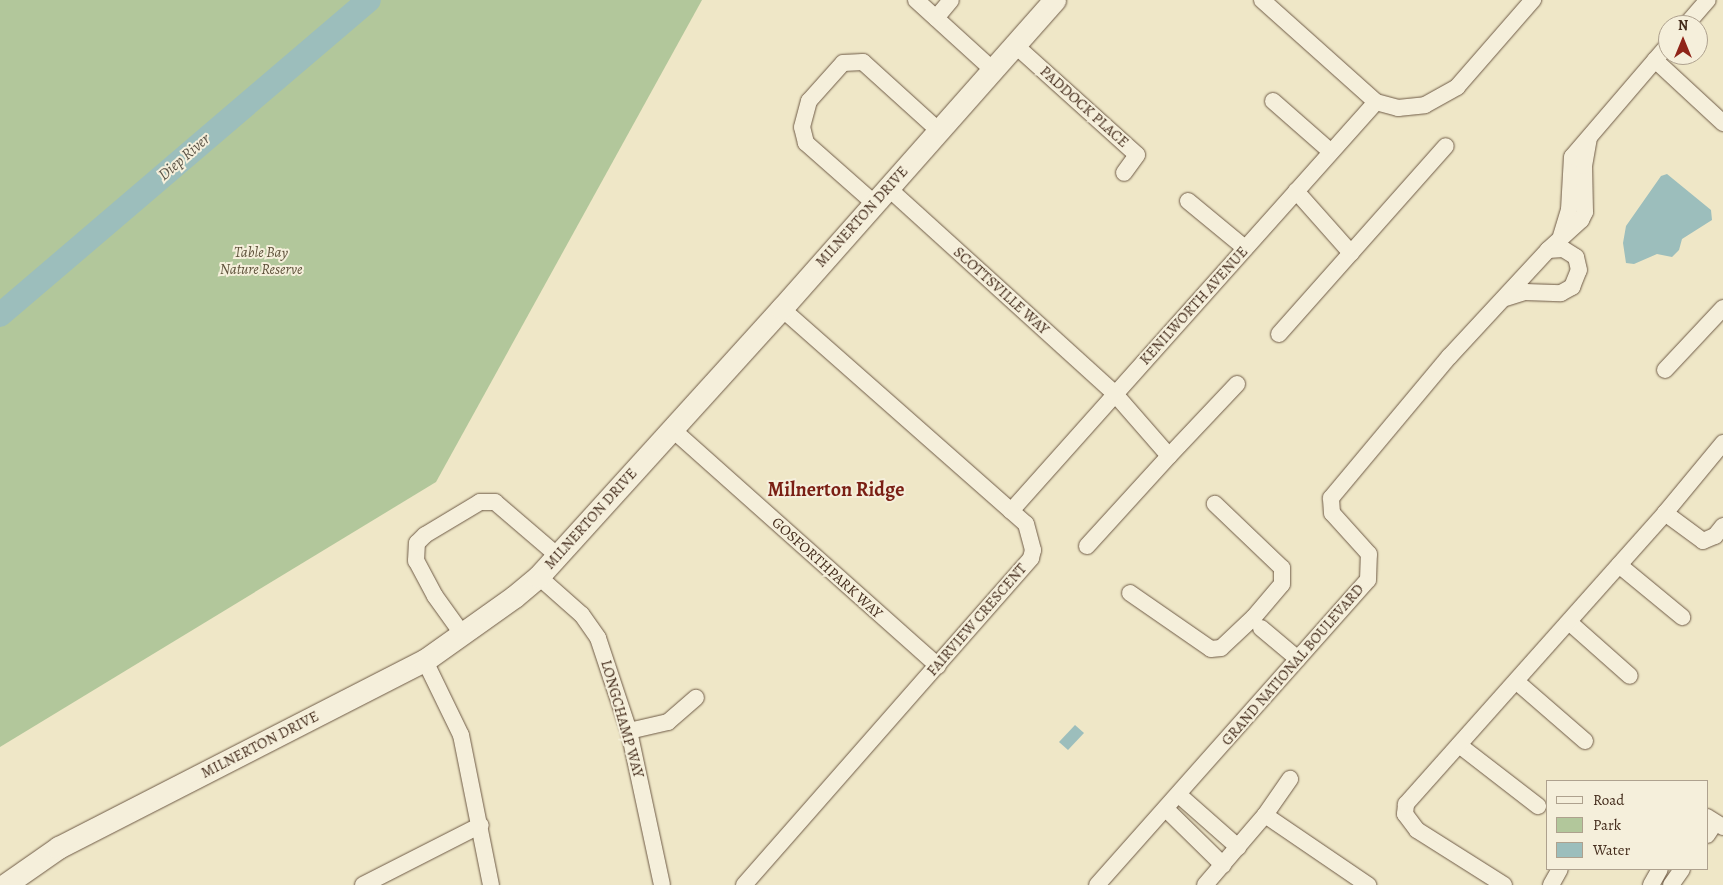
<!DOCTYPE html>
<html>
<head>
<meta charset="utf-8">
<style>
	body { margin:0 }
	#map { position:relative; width:1723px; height:885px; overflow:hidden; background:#efe7c7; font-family:Alegreya,serif }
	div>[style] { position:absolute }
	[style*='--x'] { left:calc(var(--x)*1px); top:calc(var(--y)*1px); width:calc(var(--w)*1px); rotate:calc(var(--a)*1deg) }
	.green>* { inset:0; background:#b2c79b }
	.water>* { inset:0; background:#9cbebc }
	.river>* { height:24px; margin:-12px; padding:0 12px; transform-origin:12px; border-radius:12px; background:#9cbebc }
	.roads { filter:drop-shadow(0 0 1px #6e5a46) drop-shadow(0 0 1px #6e5a46) }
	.street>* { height:16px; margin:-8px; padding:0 8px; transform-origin:8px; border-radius:8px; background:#f5efdb }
	.secondary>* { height:22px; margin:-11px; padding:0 11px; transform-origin:11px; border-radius:11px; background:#f5efdb }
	span { translate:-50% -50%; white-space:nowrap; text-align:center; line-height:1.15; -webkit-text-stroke:4px #f5efdb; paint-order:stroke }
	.street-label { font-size:15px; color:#432b1b }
	.park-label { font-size:15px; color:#5f523b; font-style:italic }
	.water-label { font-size:16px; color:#595043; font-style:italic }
	.district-label { font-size:20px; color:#7a1f14; font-weight:700 }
	.legend { position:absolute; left:1546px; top:780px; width:162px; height:90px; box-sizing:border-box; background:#f5efdb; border:1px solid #aea18e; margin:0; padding:6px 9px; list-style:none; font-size:15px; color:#432b1b }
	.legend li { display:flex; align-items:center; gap:10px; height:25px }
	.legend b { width:25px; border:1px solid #aea18e }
	.north { position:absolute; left:1658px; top:15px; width:50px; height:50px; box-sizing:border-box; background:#f5efdb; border:1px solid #aea18e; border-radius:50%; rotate:0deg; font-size:14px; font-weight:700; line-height:20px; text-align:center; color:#432b1b }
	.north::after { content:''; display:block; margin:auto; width:18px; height:22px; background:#8f2418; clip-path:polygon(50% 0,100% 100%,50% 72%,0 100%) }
</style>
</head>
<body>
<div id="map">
	<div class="green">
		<div style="clip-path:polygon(0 0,702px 0,436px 482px,0 747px)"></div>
	</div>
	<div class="water">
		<div style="clip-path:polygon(1667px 174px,1711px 210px,1712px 220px,1682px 239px,1679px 250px,1672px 257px,1657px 254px,1634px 264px,1626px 263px,1623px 243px,1626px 226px,1661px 176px)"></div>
		<div style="clip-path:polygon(1075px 725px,1084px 733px,1068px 750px,1059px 742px)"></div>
	</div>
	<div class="river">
		<div style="--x:0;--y:315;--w:485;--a:-40.5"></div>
	</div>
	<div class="roads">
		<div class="street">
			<div style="--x:916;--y:0;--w:104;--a:42.3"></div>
			<div style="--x:1262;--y:0;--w:153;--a:41.8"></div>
			<div style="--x:1376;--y:102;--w:23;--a:15"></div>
			<div style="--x:1398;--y:108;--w:27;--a:-6"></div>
			<div style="--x:1425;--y:105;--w:37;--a:-29"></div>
			<div style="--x:1457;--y:87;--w:116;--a:-48.9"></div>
			<div style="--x:936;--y:18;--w:23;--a:-50"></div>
			<div style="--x:1686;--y:25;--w:33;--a:-49"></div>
			<div style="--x:1015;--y:45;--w:164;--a:42"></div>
			<div style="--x:1137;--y:155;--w:22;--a:126"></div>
			<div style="--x:1655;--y:60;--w:93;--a:42.8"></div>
			<div style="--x:1273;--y:101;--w:77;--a:41.3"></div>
			<div style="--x:887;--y:187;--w:308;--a:42.2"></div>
			<div style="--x:1115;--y:394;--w:82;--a:48.9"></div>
			<div style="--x:1169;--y:456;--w:99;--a:-46.6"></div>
			<div style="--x:1296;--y:191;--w:83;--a:48.4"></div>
			<div style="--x:1188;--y:201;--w:74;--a:39.5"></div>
			<div style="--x:874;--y:203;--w:91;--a:-138.6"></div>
			<div style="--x:806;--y:143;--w:16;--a:-104"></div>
			<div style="--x:802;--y:127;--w:27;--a:-75"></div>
			<div style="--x:809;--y:101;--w:51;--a:-48.2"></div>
			<div style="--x:843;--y:63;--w:20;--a:-3"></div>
			<div style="--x:863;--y:62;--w:103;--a:42.2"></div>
			<div style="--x:1561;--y:236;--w:27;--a:-73"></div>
			<div style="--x:1569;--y:210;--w:53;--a:-86.8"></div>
			<div style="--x:1572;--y:157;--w:148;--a:-49.4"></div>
			<div style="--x:1506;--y:298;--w:20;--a:-18"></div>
			<div style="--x:1525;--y:292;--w:36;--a:2"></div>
			<div style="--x:1561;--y:293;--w:13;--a:-29"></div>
			<div style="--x:1572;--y:287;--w:18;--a:-68"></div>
			<div style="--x:1579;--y:270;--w:13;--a:-103"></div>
			<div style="--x:1576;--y:257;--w:15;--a:-148"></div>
			<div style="--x:1563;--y:249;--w:15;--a:176"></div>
			<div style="--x:1279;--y:334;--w:251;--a:-48.4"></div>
			<div style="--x:1665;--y:370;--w:85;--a:-46.9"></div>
			<div style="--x:672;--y:429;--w:356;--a:41.7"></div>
			<div style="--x:1723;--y:443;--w:91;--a:129.6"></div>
			<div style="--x:1665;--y:513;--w:47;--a:36.4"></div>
			<div style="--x:1703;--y:541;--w:13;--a:-23"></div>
			<div style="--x:1715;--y:536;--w:13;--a:-51"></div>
			<div style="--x:1011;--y:511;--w:548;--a:-48.25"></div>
			<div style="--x:1087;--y:546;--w:122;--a:-47.7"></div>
			<div style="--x:1619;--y:565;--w:82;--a:39.5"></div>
			<div style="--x:539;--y:577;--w:57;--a:41.5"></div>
			<div style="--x:582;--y:615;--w:28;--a:55"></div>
			<div style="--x:598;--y:638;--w:98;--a:71.6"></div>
			<div style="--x:629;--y:731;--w:157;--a:77.9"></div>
			<div style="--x:1130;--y:593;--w:98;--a:34.7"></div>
			<div style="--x:1211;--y:649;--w:10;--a:-6"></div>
			<div style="--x:1221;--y:648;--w:45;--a:-43.2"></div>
			<div style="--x:1254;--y:617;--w:43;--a:-49.7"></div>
			<div style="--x:1282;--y:584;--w:16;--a:-90"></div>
			<div style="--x:1282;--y:568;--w:93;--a:-136.3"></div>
			<div style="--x:1569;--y:622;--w:81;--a:41.5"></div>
			<div style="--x:1261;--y:628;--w:48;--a:40"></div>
			<div style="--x:463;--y:635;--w:48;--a:-125.7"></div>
			<div style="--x:435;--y:596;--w:40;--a:-118"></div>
			<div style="--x:416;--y:561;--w:18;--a:-87"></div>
			<div style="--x:417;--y:543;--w:11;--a:-45"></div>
			<div style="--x:425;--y:535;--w:64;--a:-31"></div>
			<div style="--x:480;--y:502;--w:15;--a:0"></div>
			<div style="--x:495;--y:502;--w:83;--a:40.6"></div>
			<div style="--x:425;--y:661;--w:82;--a:64.1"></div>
			<div style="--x:461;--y:735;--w:153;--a:78.7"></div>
			<div style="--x:1517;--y:682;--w:90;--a:40.9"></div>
			<div style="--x:629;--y:731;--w:40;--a:-13"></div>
			<div style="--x:668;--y:722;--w:37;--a:-41"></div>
			<div style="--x:1459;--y:745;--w:100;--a:37.7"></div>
			<div style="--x:1179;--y:795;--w:79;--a:41.4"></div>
			<div style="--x:1166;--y:809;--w:80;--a:44.5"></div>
			<div style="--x:1265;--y:815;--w:44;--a:-55.2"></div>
			<div style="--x:1707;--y:817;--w:19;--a:32"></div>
			<div style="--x:1707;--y:835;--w:14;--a:-56"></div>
			<div style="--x:363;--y:885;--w:132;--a:-27"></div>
			<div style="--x:744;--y:885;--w:435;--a:-48.7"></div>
			<div style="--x:1031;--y:558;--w:8;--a:-76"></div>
			<div style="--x:1033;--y:550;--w:27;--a:-105"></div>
			<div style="--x:1026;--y:524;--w:325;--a:-138.6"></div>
			<div style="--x:1097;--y:885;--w:408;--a:-48.4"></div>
			<div style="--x:1368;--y:580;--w:26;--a:-88"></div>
			<div style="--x:1369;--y:554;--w:55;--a:-132.1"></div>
			<div style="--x:1332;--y:513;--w:15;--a:-94"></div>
			<div style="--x:1331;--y:498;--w:184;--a:-50.1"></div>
			<div style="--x:1449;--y:357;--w:146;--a:-47.2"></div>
			<div style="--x:1548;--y:250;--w:45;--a:-42.3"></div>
			<div style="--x:1581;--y:220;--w:9;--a:-63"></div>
			<div style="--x:1585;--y:212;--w:46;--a:-91.2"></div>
			<div style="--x:1584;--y:166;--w:28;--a:-80"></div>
			<div style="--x:1205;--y:885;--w:92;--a:-49.4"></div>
			<div style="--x:1265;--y:815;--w:125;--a:34.2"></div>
			<div style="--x:1504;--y:885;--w:103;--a:-147.7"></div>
			<div style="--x:1417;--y:830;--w:20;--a:-127"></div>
			<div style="--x:1405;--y:814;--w:10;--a:-84"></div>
			<div style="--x:1406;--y:804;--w:390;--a:-48.3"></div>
			<div style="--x:1551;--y:885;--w:18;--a:-61"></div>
			<div style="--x:1651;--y:885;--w:18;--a:-61"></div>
			<div style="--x:1671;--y:885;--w:19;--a:-55"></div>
		</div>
		<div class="secondary">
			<div style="--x:6;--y:885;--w:65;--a:-34.9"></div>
			<div style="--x:59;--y:848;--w:411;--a:-27.1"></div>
			<div style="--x:425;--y:661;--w:110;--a:-35.4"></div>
			<div style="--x:515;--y:597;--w:31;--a:-40"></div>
			<div style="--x:539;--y:577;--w:362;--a:-47.8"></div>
			<div style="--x:782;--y:309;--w:412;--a:-48.5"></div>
		</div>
	</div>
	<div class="street-label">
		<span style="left:1084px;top:107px;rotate:42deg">PADDOCK PLACE</span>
		<span style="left:862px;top:217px;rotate:-48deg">MILNERTON DRIVE</span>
		<span style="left:1001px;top:291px;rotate:42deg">SCOTTSVILLE WAY</span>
		<span style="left:1194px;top:306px;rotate:-48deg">KENILWORTH AVENUE</span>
		<span style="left:591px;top:519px;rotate:-48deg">MILNERTON DRIVE</span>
		<span style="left:827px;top:568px;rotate:42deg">GOSFORTHPARK WAY</span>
		<span style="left:977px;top:620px;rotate:-49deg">FAIRVIEW CRESCENT</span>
		<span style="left:1293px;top:665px;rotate:-49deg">GRAND NATIONAL BOULEVARD</span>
		<span style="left:622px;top:719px;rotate:74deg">LONGCHAMP WAY</span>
		<span style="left:260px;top:745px;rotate:-27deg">MILNERTON DRIVE</span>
	</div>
	<div class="park-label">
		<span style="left:261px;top:261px">Table Bay<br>Nature Reserve</span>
	</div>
	<div class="water-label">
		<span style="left:184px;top:157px;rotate:-41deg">Diep River</span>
	</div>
	<div class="district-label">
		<span style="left:836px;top:489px">Milnerton Ridge</span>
	</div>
	<ul class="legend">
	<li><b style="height:6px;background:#f5efdb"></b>Road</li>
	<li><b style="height:14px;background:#b2c79b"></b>Park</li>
	<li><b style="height:14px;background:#9cbebc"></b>Water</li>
	</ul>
	<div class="north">N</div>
</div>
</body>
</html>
